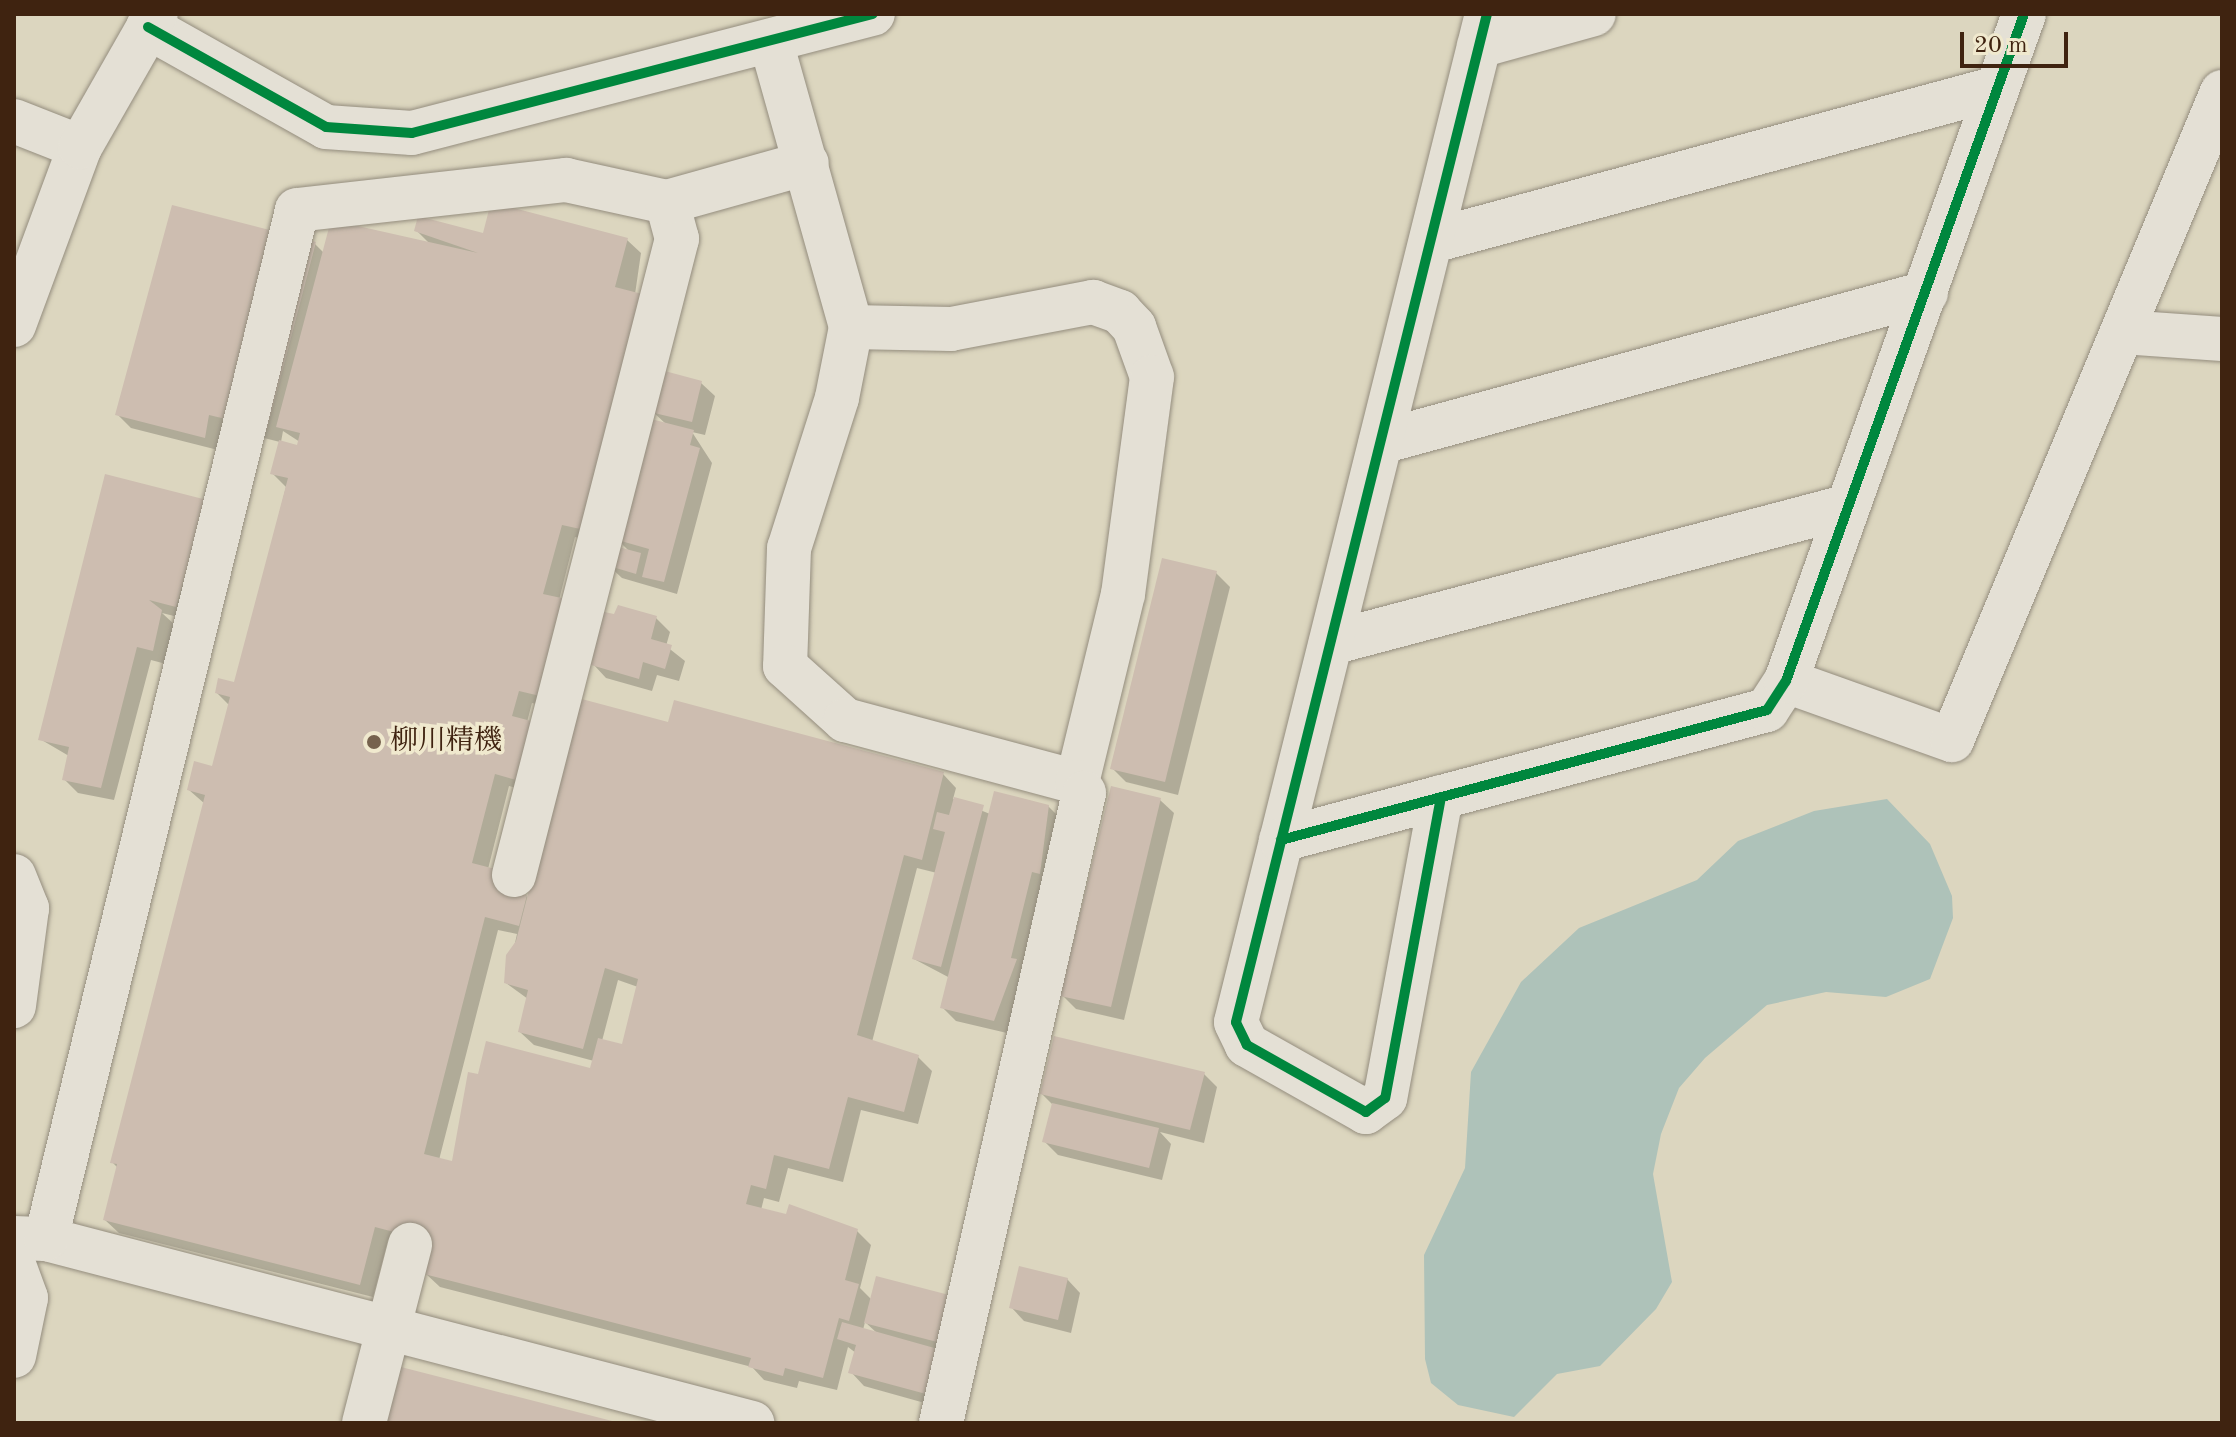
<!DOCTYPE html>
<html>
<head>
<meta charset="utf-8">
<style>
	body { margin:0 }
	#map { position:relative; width:2236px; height:1437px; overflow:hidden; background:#dcd6bf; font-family:"Old Standard TT","Noto Serif JP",serif }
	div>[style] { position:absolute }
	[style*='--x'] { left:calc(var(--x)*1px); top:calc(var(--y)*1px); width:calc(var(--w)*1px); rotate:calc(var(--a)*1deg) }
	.water>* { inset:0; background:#aec2b9 }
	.shadow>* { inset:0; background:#0003 }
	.building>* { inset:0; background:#cdbdb0 }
	.roads { filter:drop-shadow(0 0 2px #948d7e) drop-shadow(0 0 2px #948d7e) }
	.minor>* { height:44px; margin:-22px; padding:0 22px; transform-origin:22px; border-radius:22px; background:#e4e0d5 }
	.cycleway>* { height:10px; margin:-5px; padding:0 5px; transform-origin:5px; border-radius:5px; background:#00873e }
	.dots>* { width:22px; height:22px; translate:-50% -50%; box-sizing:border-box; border:4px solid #f0e9ce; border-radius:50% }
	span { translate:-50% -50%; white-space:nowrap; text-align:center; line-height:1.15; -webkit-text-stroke:7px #f0e9ce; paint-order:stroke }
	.poi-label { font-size:28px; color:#3f2310 }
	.left { translate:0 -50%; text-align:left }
	.frame { position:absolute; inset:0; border:16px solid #3f2310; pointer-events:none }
	.scale { position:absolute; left:1960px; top:32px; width:108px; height:36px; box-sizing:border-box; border:4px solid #3f2310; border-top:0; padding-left:10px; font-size:24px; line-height:28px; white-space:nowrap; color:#3f2310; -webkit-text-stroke:6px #f0e9ce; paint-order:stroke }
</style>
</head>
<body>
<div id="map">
	<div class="water">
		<div style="clip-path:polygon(1887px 799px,1930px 844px,1952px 896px,1953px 918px,1930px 979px,1886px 997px,1826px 992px,1767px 1005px,1705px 1058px,1679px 1088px,1661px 1134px,1653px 1174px,1672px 1282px,1656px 1309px,1600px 1366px,1557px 1374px,1514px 1417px,1458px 1405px,1431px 1383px,1425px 1359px,1424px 1255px,1465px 1168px,1471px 1072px,1521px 982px,1579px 928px,1697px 880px,1738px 841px,1814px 811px)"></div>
	</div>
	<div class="shadow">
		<div style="clip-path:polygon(evenodd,416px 230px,627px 240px,641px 253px,599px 543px,575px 537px,559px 600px,554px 708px,532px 703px,527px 722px,534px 793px,509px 786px,488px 869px,510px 892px,529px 897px,670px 724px,943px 774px,956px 788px,953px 799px,990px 814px,1048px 806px,1062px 820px,1007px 1033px,956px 1021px,942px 1007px,950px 978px,914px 959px,937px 873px,917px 868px,872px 1042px,918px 1057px,932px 1071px,918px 1124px,861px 1110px,843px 1182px,788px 1168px,779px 1202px,764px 1198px,761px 1210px,857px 1231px,871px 1245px,860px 1288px,872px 1300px,952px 1297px,939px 1407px,864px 1386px,851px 1372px,856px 1353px,848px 1347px,837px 1390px,799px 1381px,797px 1388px,764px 1380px,752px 1367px,440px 1287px,426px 1274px,432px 1251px,388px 1240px,373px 1297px,119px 1233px,105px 1220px,118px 1168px,112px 1162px,205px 804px,189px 790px,214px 768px,230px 706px,217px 693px,236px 684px,286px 487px,272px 473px,280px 442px,223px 428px,218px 450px,131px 428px,117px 414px,315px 244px,324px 253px,430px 244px,416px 230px,283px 431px,300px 442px,298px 448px,281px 442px,283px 431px,416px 230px,498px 930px,517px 934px,506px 983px,528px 999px,520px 1032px,534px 1045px,594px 1061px,591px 1070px,454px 1164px,439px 1160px,498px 930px,416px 230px,618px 980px,638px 987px,623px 1046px,602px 1041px,618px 980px,416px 230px,865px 1322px,878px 1334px,863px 1330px,865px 1322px)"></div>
		<div style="clip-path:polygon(701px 383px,715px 396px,705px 435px,692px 432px,712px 463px,677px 594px,622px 578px,608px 565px,630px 552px,617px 539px,667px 425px,652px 411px)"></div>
		<div style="clip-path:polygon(206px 502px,190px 620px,162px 613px,175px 625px,166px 664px,151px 660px,114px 800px,78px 793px,64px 779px,69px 756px,40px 739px)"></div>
		<div style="clip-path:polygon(1216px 573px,1230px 587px,1178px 795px,1126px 782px,1112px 768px)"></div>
		<div style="clip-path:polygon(656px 618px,670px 632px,666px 646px,685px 661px,679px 681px,657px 675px,652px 691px,606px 678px,593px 664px)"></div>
		<div style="clip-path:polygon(1160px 800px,1174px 813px,1124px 1020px,1076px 1009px,1062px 995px)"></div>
		<div style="clip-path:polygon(1204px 1074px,1217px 1087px,1204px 1143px,1160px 1132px,1171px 1144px,1162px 1180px,1058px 1155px,1044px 1141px,1053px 1105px,1042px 1094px)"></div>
		<div style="clip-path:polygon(1067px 1279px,1080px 1293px,1071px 1333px,1024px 1321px,1011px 1307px)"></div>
	</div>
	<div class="building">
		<div style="clip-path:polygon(491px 202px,628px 238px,615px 287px,646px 295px,585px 530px,562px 525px,543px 594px,566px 599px,540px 696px,519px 691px,512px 716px,535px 722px,520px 781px,495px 774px,472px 863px,499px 870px,495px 886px,527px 895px,519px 926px,485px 917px,424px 1154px,452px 1161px,468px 1072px,478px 1074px,486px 1041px,590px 1068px,598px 1038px,622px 1044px,638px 979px,605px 968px,583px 1049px,518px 1032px,528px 990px,504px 983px,506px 955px,516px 941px,578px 698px,668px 722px,674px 700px,944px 772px,922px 860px,904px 855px,857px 1035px,919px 1055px,904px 1112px,848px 1097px,829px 1169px,774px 1155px,766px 1189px,751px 1185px,746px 1204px,786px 1214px,789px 1204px,858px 1229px,845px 1280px,859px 1284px,849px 1321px,839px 1318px,823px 1378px,785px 1368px,783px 1376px,748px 1367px,751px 1358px,424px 1274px,432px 1242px,375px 1227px,360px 1285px,103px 1220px,117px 1164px,110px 1163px,205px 795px,187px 790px,194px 761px,212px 766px,230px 697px,215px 693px,218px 678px,234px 682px,288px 478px,270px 474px,279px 440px,297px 445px,300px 433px,276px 427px,331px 220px,478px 253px,414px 231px,418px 216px,483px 233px)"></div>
		<div style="clip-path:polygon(172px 205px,316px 242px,267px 429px,209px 415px,205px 438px,115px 415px)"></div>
		<div style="clip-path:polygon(661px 370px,702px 381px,692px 422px,650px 412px)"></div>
		<div style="clip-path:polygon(647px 418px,694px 430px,690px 445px,700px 448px,664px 582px,642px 577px,649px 549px,614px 539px)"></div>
		<div style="clip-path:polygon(105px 474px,207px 500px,176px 607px,149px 600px,162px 610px,153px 651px,137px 647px,101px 788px,62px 780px,69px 747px,38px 740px)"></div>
		<div style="clip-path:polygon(611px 545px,641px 553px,636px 574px,606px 565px)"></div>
		<div style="clip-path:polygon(1162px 558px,1217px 571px,1165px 782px,1110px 769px)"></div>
		<div style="clip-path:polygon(618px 605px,657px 616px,651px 639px,672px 645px,665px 669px,643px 662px,639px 679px,591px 665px,600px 611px,614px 614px)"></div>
		<div style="clip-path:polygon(1111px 786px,1161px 798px,1111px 1007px,1060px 996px)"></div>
		<div style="clip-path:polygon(994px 791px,1049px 805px,1040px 874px,1032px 872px,1011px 958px,1017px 959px,994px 1021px,940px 1008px)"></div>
		<div style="clip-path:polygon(954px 797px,984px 805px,941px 967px,912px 959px,945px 832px,933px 829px,937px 812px,949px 815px)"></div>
		<div style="clip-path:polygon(1054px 1036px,1205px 1072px,1190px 1130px,1040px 1094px)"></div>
		<div style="clip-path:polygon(1052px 1103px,1159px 1128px,1149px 1168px,1042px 1142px)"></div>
		<div style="clip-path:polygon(1019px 1266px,1068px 1278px,1058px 1320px,1009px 1308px)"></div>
		<div style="clip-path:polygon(876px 1276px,953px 1296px,941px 1343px,864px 1323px)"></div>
		<div style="clip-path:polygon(842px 1322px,938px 1349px,926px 1394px,848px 1373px,856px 1345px,837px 1339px)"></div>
		<div style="clip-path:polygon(401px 1367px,616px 1422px,616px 1423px,386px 1423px)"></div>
	</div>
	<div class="roads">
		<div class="minor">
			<div style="--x:148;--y:27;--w:204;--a:29.3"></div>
			<div style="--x:326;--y:127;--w:86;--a:4"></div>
			<div style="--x:412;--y:133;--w:476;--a:-14.5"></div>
			<div style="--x:771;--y:42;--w:296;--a:74.3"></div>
			<div style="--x:851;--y:327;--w:72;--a:101.2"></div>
			<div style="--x:837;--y:398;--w:157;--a:107.7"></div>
			<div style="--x:789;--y:548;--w:118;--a:91.9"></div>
			<div style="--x:785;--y:666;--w:81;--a:42"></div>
			<div style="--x:845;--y:720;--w:240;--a:15"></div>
			<div style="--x:1479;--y:46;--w:119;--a:-15.5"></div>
			<div style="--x:14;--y:121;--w:71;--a:21.5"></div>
			<div style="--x:1432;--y:241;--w:585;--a:-15.15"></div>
			<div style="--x:14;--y:325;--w:190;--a:-69.7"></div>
			<div style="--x:80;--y:147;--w:153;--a:-60.3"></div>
			<div style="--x:851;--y:327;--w:100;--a:1.1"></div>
			<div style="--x:951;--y:329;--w:145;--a:-10.8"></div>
			<div style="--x:1093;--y:302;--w:29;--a:20"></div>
			<div style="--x:1120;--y:312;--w:21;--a:47"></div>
			<div style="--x:1134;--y:327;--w:53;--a:70.2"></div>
			<div style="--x:1152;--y:377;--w:219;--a:97.6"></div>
			<div style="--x:1123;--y:594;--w:194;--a:103.7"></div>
			<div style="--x:1077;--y:782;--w:13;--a:58"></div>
			<div style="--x:1084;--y:793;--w:646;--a:102.79"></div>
			<div style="--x:2123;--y:332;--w:99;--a:4"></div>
			<div style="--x:1381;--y:442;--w:565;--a:-15.29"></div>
			<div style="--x:1331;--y:643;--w:532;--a:-14.82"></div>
			<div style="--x:1786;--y:681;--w:176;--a:19.6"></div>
			<div style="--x:1952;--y:740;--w:702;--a:-67.38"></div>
			<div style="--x:1441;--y:797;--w:306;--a:100.5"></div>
			<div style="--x:1385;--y:1098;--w:24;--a:144"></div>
			<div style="--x:1366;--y:1112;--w:137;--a:-150.6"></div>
			<div style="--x:1247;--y:1045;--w:25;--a:-116"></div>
			<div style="--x:1236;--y:1022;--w:1039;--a:-76.02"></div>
			<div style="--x:1281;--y:840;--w:503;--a:-14.98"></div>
			<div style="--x:1767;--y:710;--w:35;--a:-57"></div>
			<div style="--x:1786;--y:681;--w:708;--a:-70.36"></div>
			<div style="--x:514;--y:875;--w:657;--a:-75.63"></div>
			<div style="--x:677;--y:239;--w:38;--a:-105"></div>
			<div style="--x:14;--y:876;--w:35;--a:68"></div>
			<div style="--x:27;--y:908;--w:99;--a:97.6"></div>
			<div style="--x:14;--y:1238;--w:32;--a:2"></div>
			<div style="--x:46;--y:1239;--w:730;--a:14.61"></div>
			<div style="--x:46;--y:1239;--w:1059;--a:-76.29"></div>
			<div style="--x:297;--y:210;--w:271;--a:-6.4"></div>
			<div style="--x:566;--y:180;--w:103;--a:12.3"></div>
			<div style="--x:667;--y:202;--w:145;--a:-15.6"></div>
			<div style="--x:14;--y:1265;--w:35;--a:70"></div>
			<div style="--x:26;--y:1298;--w:59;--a:101.7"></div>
			<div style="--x:364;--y:1423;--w:184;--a:-75.5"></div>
		</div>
	</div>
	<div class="cycleway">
		<div style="--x:148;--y:27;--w:204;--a:29.3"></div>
		<div style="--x:326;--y:127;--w:86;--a:4"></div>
		<div style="--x:412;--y:133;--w:476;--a:-14.5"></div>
		<div style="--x:1441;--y:797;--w:306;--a:100.5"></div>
		<div style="--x:1385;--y:1098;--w:24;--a:144"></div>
		<div style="--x:1366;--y:1112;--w:137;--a:-150.6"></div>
		<div style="--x:1247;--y:1045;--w:25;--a:-116"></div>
		<div style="--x:1236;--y:1022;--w:1039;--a:-76.02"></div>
		<div style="--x:1281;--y:840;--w:503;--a:-14.98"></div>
		<div style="--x:1767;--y:710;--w:35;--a:-57"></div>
		<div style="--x:1786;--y:681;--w:708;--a:-70.36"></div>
	</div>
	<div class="dots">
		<div style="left:374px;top:742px;background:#76624d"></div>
	</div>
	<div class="poi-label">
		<span class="left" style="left:390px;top:742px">柳川精機</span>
	</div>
	<div class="frame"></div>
	<div class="scale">20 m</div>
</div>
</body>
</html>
